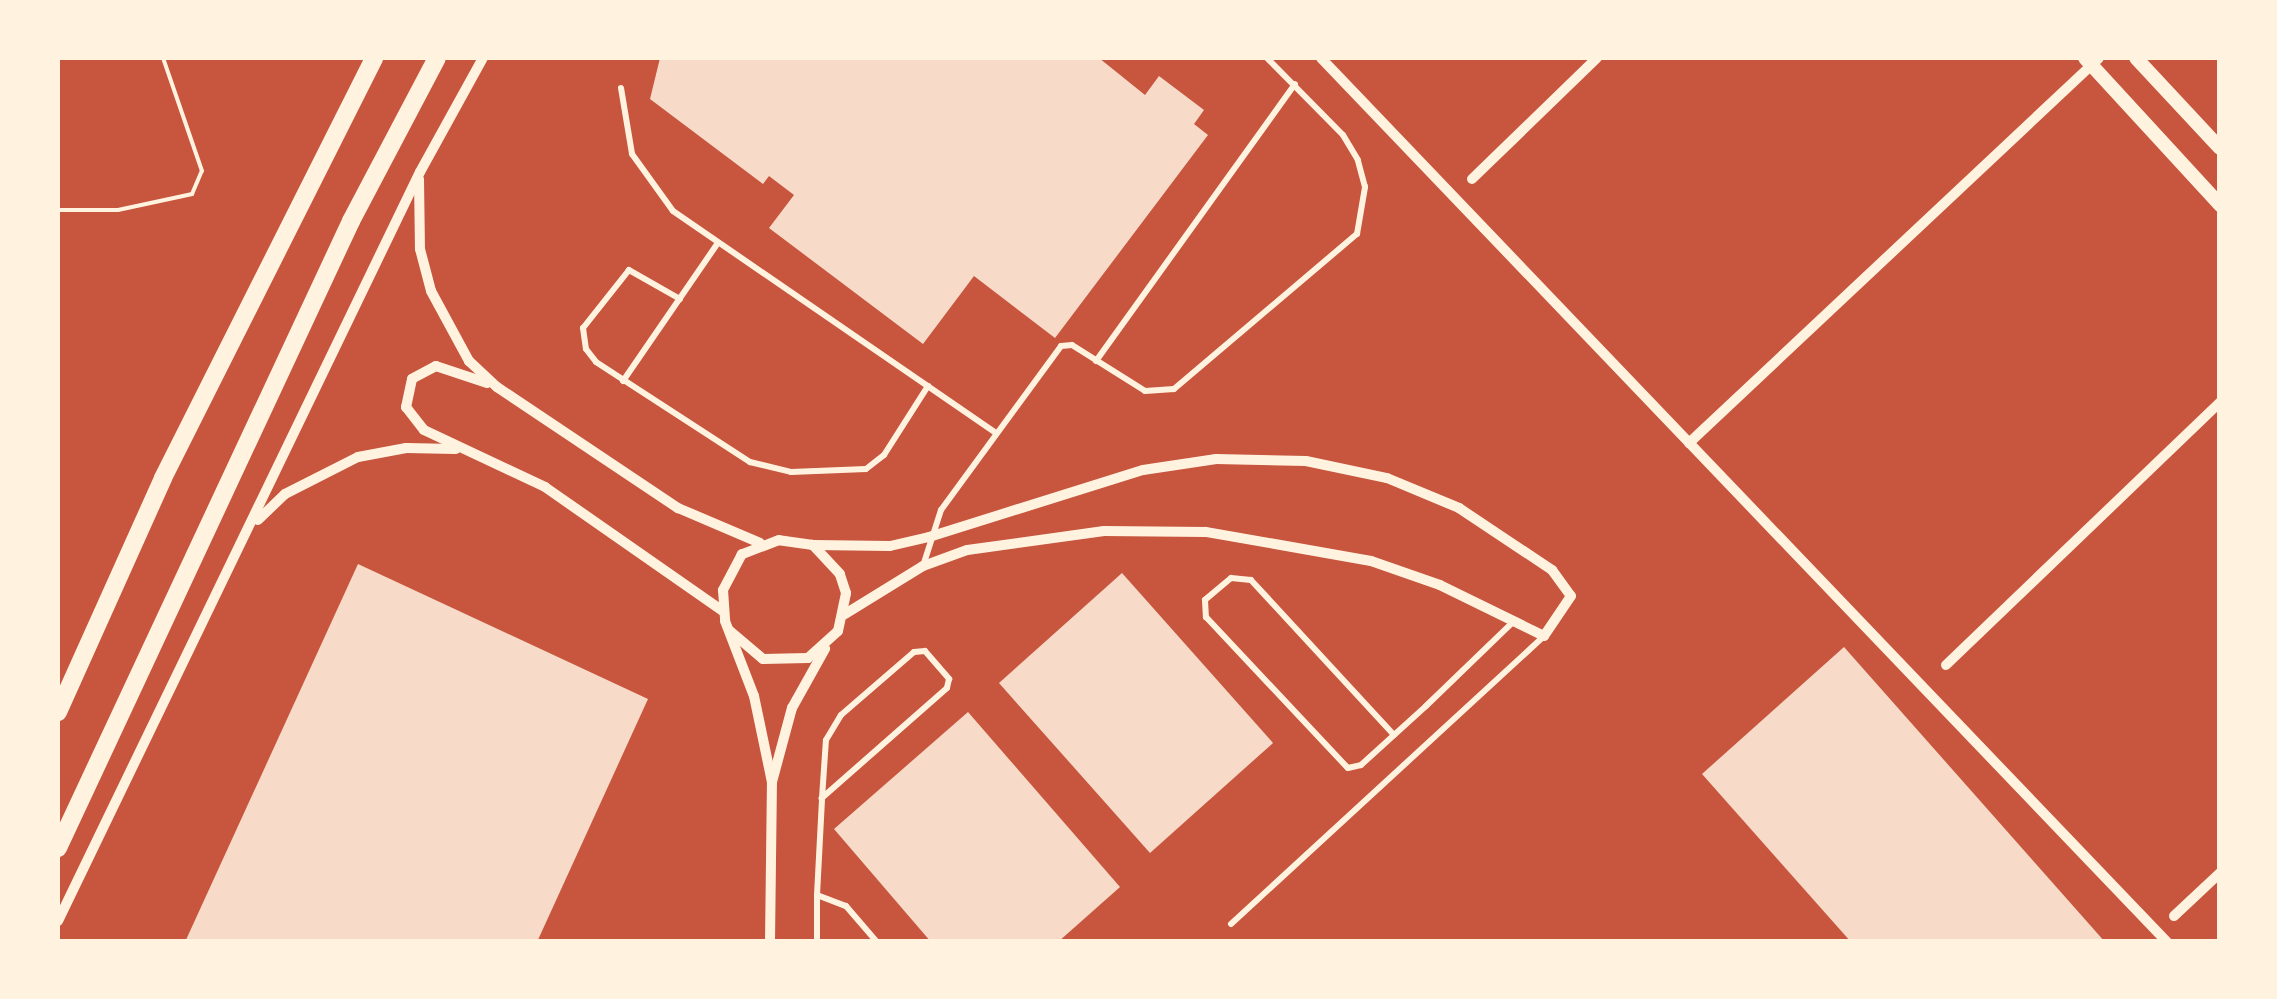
<!DOCTYPE html>
<html>
<head>
<meta charset="utf-8">
<style>
	body { margin:0 }
	#map { position:relative; width:2277px; height:999px; overflow:hidden; background:#c8553d; font-family:"Fira Sans Condensed",sans-serif }
	div>[style] { position:absolute }
	[style*='--x'] { left:calc(var(--x)*1px); top:calc(var(--y)*1px); width:calc(var(--w)*1px); rotate:calc(var(--a)*1deg) }
	.building>* { inset:0; background:#f7dbc8 }
	.path>* { height:4px; margin:-2px; padding:0 2px; transform-origin:2px; border-radius:2px; background:#fff3e0 }
	.service>* { height:6px; margin:-3px; padding:0 3px; transform-origin:3px; border-radius:3px; background:#fff3e0 }
	.minor>* { height:10px; margin:-5px; padding:0 5px; transform-origin:5px; border-radius:5px; background:#fff3e0 }
	.tertiary>* { height:14px; margin:-7px; padding:0 7px; transform-origin:7px; border-radius:7px; background:#fff3e0 }
	.primary>* { height:18px; margin:-9px; padding:0 9px; transform-origin:9px; border-radius:9px; background:#fff3e0 }
	span { translate:-50% -50%; white-space:nowrap; text-align:center; line-height:1.15; -webkit-text-stroke:8px #fff3e0; paint-order:stroke }
	.frame { position:absolute; inset:0; border:60px solid #fff3e0; pointer-events:none }
</style>
</head>
<body>
<div id="map">
	<div class="building">
		<div style="clip-path:polygon(660px 58px,1099px 58px,1145px 95px,1159px 76px,1204px 110px,1194px 124px,1208px 135px,1055px 338px,974px 276px,923px 344px,769px 228px,794px 195px,769px 176px,763px 184px,650px 99px)"></div>
		<div style="clip-path:polygon(358px 564px,648px 699px,537px 942px,185px 942px)"></div>
		<div style="clip-path:polygon(1122px 573px,1273px 743px,1150px 853px,999px 683px)"></div>
		<div style="clip-path:polygon(1844px 647px,2105px 942px,1851px 942px,1702px 774px)"></div>
		<div style="clip-path:polygon(968px 712px,1120px 887px,1058px 942px,931px 942px,834px 829px)"></div>
	</div>
	<div class="path">
		<div style="--x:58;--y:210;--w:60;--a:0"></div>
		<div style="--x:118;--y:210;--w:76;--a:-12.2"></div>
		<div style="--x:192;--y:194;--w:25;--a:-67"></div>
		<div style="--x:202;--y:171;--w:120;--a:-109"></div>
	</div>
	<div class="service">
		<div style="--x:621;--y:88;--w:67;--a:80.5"></div>
		<div style="--x:632;--y:154;--w:70;--a:54.3"></div>
		<div style="--x:673;--y:211;--w:391;--a:34.5"></div>
		<div style="--x:680;--y:299;--w:59;--a:-150.4"></div>
		<div style="--x:629;--y:270;--w:74;--a:128.4"></div>
		<div style="--x:583;--y:328;--w:21;--a:82"></div>
		<div style="--x:586;--y:349;--w:16;--a:52"></div>
		<div style="--x:596;--y:362;--w:184;--a:33"></div>
		<div style="--x:750;--y:462;--w:42;--a:13.7"></div>
		<div style="--x:791;--y:472;--w:75;--a:-2.3"></div>
		<div style="--x:866;--y:469;--w:23;--a:-38"></div>
		<div style="--x:884;--y:455;--w:82;--a:-57.5"></div>
		<div style="--x:1096;--y:361;--w:341;--a:-54.3"></div>
		<div style="--x:623;--y:381;--w:168;--a:-55.5"></div>
		<div style="--x:923;--y:566;--w:59;--a:-72.2"></div>
		<div style="--x:941;--y:510;--w:203;--a:-53.8"></div>
		<div style="--x:1061;--y:346;--w:11;--a:-5"></div>
		<div style="--x:1072;--y:345;--w:86;--a:32.2"></div>
		<div style="--x:1145;--y:391;--w:29;--a:-4"></div>
		<div style="--x:1174;--y:389;--w:240;--a:-40.3"></div>
		<div style="--x:1357;--y:234;--w:48;--a:-80.3"></div>
		<div style="--x:1365;--y:187;--w:28;--a:-105"></div>
		<div style="--x:1358;--y:160;--w:29;--a:-121"></div>
		<div style="--x:1343;--y:135;--w:108;--a:-134.6"></div>
		<div style="--x:1394;--y:735;--w:211;--a:-132.7"></div>
		<div style="--x:1251;--y:580;--w:20;--a:-174"></div>
		<div style="--x:1231;--y:578;--w:34;--a:140"></div>
		<div style="--x:1205;--y:600;--w:17;--a:87"></div>
		<div style="--x:1206;--y:617;--w:207;--a:46.8"></div>
		<div style="--x:1348;--y:768;--w:13;--a:-13"></div>
		<div style="--x:1361;--y:765;--w:88;--a:-42.2"></div>
		<div style="--x:1426;--y:706;--w:124;--a:-44"></div>
		<div style="--x:817;--y:895;--w:31;--a:21"></div>
		<div style="--x:846;--y:906;--w:48;--a:49.3"></div>
		<div style="--x:1231;--y:924;--w:425;--a:-42.6"></div>
		<div style="--x:817;--y:942;--w:47;--a:-90"></div>
		<div style="--x:817;--y:895;--w:97;--a:-87"></div>
		<div style="--x:822;--y:798;--w:58;--a:-86.1"></div>
		<div style="--x:826;--y:740;--w:29;--a:-59"></div>
		<div style="--x:841;--y:715;--w:96;--a:-40.8"></div>
		<div style="--x:914;--y:652;--w:11;--a:-5"></div>
		<div style="--x:925;--y:651;--w:37;--a:49"></div>
		<div style="--x:949;--y:679;--w:9;--a:103"></div>
		<div style="--x:947;--y:688;--w:167;--a:138.7"></div>
	</div>
	<div class="minor">
		<div style="--x:1321;--y:58;--w:1224;--a:46.26"></div>
		<div style="--x:419;--y:179;--w:70;--a:89.2"></div>
		<div style="--x:420;--y:249;--w:43;--a:75.3"></div>
		<div style="--x:431;--y:291;--w:80;--a:61.5"></div>
		<div style="--x:469;--y:361;--w:38;--a:43"></div>
		<div style="--x:497;--y:387;--w:218;--a:33.8"></div>
		<div style="--x:678;--y:508;--w:89;--a:23.1"></div>
		<div style="--x:1472;--y:179;--w:174;--a:-44.1"></div>
		<div style="--x:487;--y:383;--w:54;--a:-161.6"></div>
		<div style="--x:436;--y:366;--w:27;--a:152"></div>
		<div style="--x:412;--y:379;--w:29;--a:102"></div>
		<div style="--x:406;--y:407;--w:29;--a:52"></div>
		<div style="--x:424;--y:430;--w:134;--a:25.2"></div>
		<div style="--x:545;--y:487;--w:217;--a:34.9"></div>
		<div style="--x:1689;--y:443;--w:562;--a:-43.2"></div>
		<div style="--x:258;--y:520;--w:37;--a:-44"></div>
		<div style="--x:285;--y:494;--w:82;--a:-26.9"></div>
		<div style="--x:358;--y:457;--w:49;--a:-10.6"></div>
		<div style="--x:406;--y:448;--w:50;--a:1.1"></div>
		<div style="--x:813;--y:545;--w:77;--a:0.7"></div>
		<div style="--x:890;--y:546;--w:40;--a:-13"></div>
		<div style="--x:929;--y:537;--w:224;--a:-17.4"></div>
		<div style="--x:1143;--y:470;--w:74;--a:-8.6"></div>
		<div style="--x:1216;--y:459;--w:90;--a:1.3"></div>
		<div style="--x:1306;--y:461;--w:83;--a:11.9"></div>
		<div style="--x:1387;--y:478;--w:78;--a:22.6"></div>
		<div style="--x:1459;--y:508;--w:112;--a:33.7"></div>
		<div style="--x:1552;--y:570;--w:32;--a:54"></div>
		<div style="--x:1571;--y:596;--w:48;--a:124"></div>
		<div style="--x:1544;--y:636;--w:116;--a:-153.9"></div>
		<div style="--x:1440;--y:585;--w:73;--a:-160.8"></div>
		<div style="--x:1371;--y:561;--w:168;--a:-170"></div>
		<div style="--x:1206;--y:532;--w:102;--a:-179.4"></div>
		<div style="--x:1104;--y:531;--w:138;--a:172.1"></div>
		<div style="--x:967;--y:550;--w:47;--a:160"></div>
		<div style="--x:923;--y:566;--w:92;--a:148.4"></div>
		<div style="--x:730;--y:631;--w:43;--a:40.3"></div>
		<div style="--x:763;--y:659;--w:45;--a:-1.3"></div>
		<div style="--x:808;--y:658;--w:40;--a:-42"></div>
		<div style="--x:838;--y:631;--w:39;--a:-78"></div>
		<div style="--x:846;--y:593;--w:20;--a:-108"></div>
		<div style="--x:840;--y:574;--w:40;--a:-133"></div>
		<div style="--x:813;--y:545;--w:34;--a:-172"></div>
		<div style="--x:779;--y:540;--w:40;--a:159"></div>
		<div style="--x:742;--y:554;--w:41;--a:117.8"></div>
		<div style="--x:723;--y:590;--w:31;--a:86"></div>
		<div style="--x:725;--y:621;--w:80;--a:68.9"></div>
		<div style="--x:754;--y:696;--w:88;--a:78.2"></div>
		<div style="--x:1946;--y:665;--w:380;--a:-43.8"></div>
		<div style="--x:2174;--y:916;--w:63;--a:-43.1"></div>
		<div style="--x:58;--y:921;--w:832;--a:-64.21"></div>
		<div style="--x:420;--y:172;--w:130;--a:-61.1"></div>
		<div style="--x:770;--y:942;--w:160;--a:-89.3"></div>
		<div style="--x:772;--y:782;--w:77;--a:-74.9"></div>
		<div style="--x:792;--y:708;--w:68;--a:-60.8"></div>
	</div>
	<div class="tertiary">
		<div style="--x:2085;--y:58;--w:200;--a:47.4"></div>
		<div style="--x:2136;--y:58;--w:123;--a:47"></div>
	</div>
	<div class="primary">
		<div style="--x:58;--y:712;--w:256;--a:-65.8"></div>
		<div style="--x:163;--y:478;--w:470;--a:-63.3"></div>
		<div style="--x:58;--y:848;--w:692;--a:-64.95"></div>
		<div style="--x:351;--y:221;--w:184;--a:-62.2"></div>
	</div>
	<div class="frame"></div>
</div>
</body>
</html>
